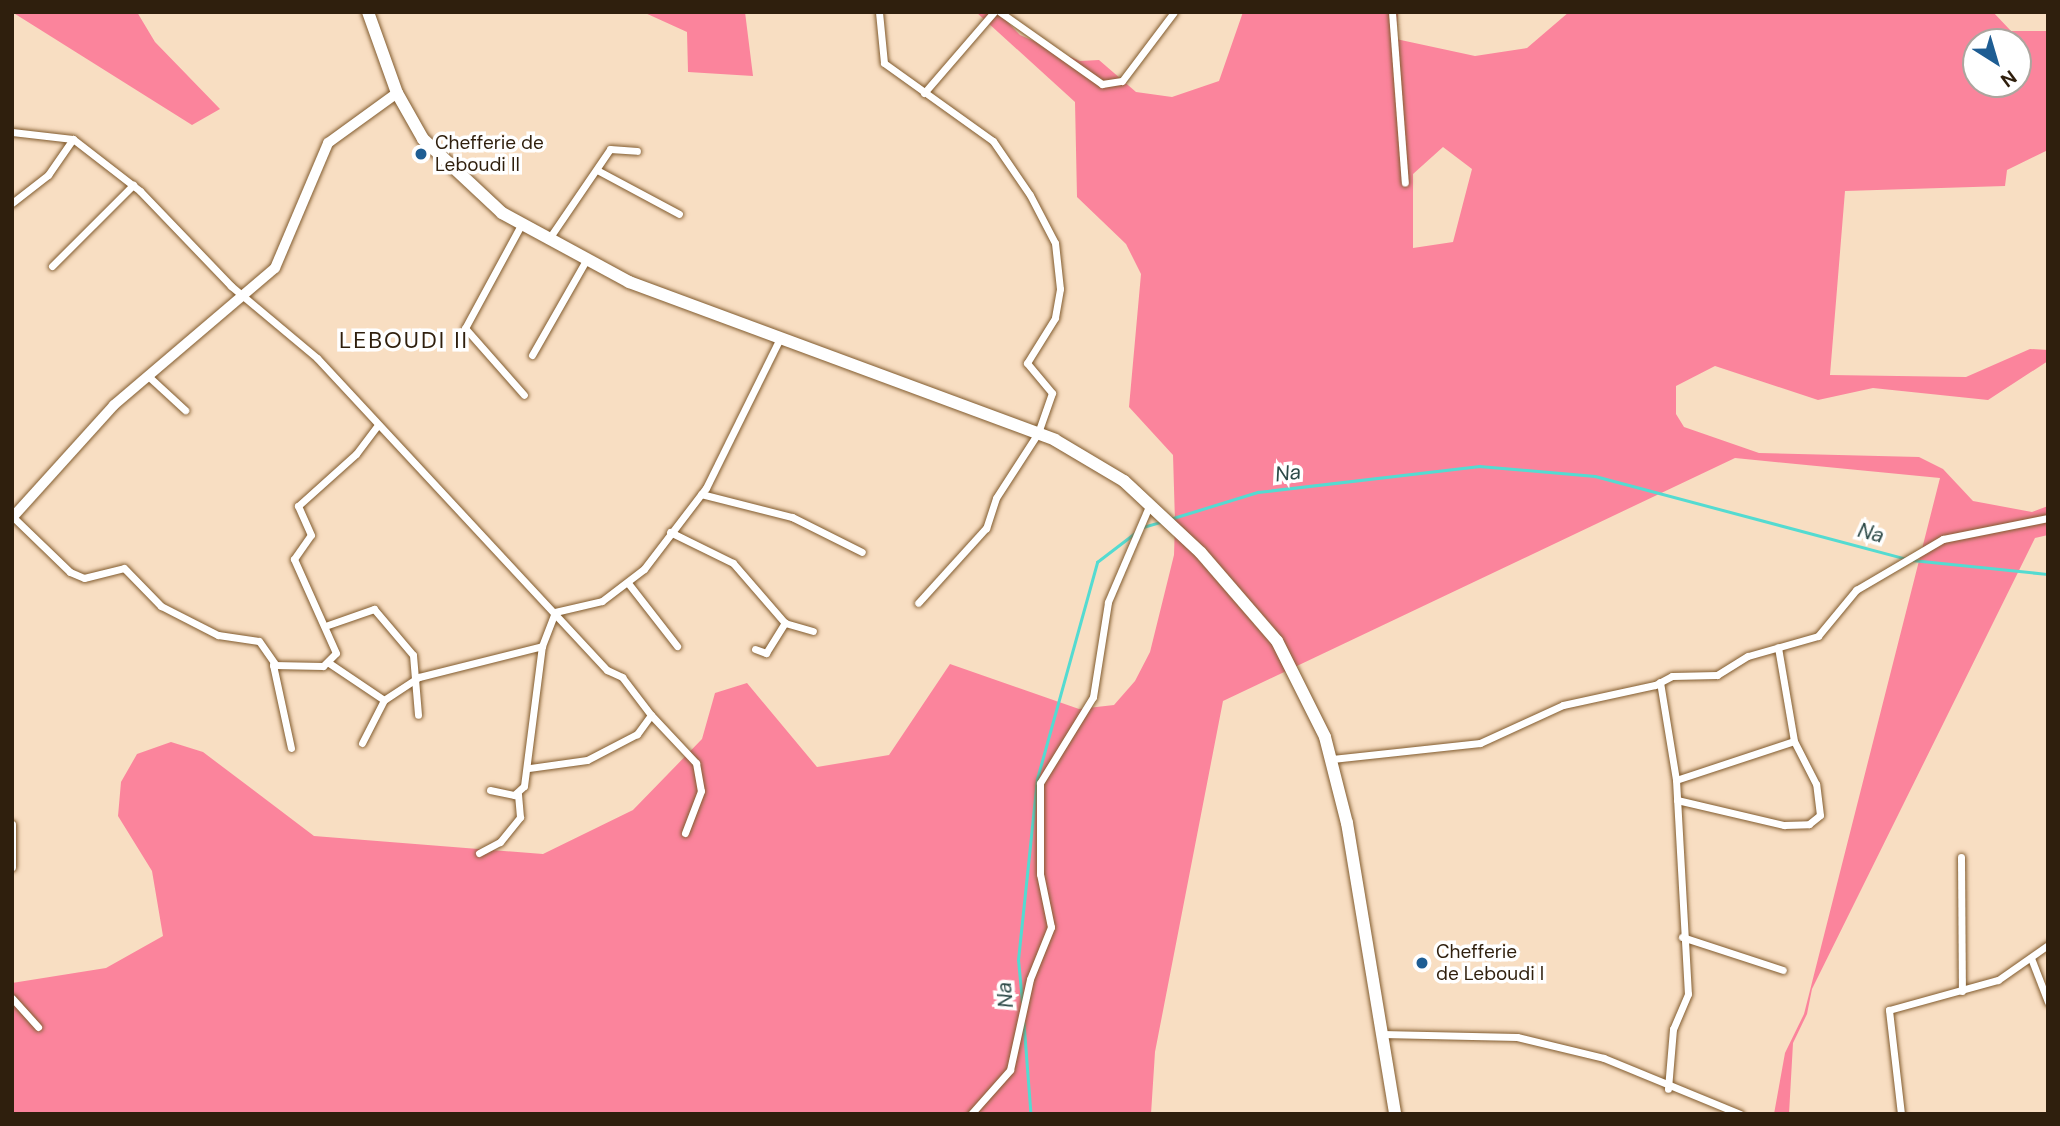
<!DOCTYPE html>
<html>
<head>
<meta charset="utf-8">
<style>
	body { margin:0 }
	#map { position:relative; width:2060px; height:1126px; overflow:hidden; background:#f8dec2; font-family:"DM Sans",sans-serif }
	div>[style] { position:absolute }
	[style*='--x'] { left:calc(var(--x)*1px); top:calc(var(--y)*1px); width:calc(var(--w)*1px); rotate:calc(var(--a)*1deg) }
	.forest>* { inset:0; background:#fb849c }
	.stream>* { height:2.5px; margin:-1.25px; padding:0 1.25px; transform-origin:1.25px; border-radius:1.25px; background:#54dbd1 }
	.roads { filter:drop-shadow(0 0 2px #815b2e) drop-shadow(0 0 2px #815b2e) }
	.street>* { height:7px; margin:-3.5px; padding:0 3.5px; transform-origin:3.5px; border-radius:3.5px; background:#fff }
	.secondary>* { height:10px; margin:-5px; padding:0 5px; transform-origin:5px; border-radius:5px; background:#fff }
	.primary>* { height:12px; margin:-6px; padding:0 6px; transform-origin:6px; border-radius:6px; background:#fff }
	.dots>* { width:19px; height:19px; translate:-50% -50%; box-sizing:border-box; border:4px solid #fff; border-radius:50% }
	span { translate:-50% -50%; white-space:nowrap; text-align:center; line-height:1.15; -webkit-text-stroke:7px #fff; paint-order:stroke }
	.poi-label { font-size:19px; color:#2f1f0d }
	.left { translate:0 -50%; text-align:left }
	.water-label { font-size:21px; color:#2d4a48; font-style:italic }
	.quarter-label { font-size:23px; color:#2f1f0d; letter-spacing:2px }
	.frame { position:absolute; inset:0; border:14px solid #2f1f0d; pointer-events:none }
	.north { position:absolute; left:1962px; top:28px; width:70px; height:70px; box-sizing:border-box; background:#fff; border:2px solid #aca59e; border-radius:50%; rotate:143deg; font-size:19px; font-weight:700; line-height:28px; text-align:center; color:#2f1f0d }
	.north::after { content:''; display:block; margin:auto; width:24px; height:32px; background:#1e5d93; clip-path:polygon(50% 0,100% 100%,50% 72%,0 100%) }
</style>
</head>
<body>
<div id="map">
	<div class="forest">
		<div style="clip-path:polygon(12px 12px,137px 12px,155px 42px,220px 109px,192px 125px)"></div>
		<div style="clip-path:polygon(643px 12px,745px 12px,753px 76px,688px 72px,687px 32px)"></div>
		<div style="clip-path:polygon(evenodd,976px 12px,998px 12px,1020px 35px,1080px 61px,1099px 60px,1136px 92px,1172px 97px,1219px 81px,1243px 12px,1398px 12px,1396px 39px,1475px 56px,1527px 48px,1569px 12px,1993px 12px,2011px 31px,2048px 31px,2048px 150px,2007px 170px,2005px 186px,1845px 191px,1830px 375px,1966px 377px,2030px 349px,2048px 350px,2048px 361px,1988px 400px,1873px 388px,1818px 400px,1715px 366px,1676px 386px,1676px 414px,1684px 427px,1759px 453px,1919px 457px,1943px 469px,1973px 501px,2032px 512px,2048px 506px,2048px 535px,2035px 538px,1812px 989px,1807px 1014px,1793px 1043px,1789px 1114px,1774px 1114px,1785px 1053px,1804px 1014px,1940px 478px,1735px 458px,1223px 701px,1155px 1052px,1151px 1114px,12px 1114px,12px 983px,106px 968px,163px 936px,152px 871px,118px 816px,121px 782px,137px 754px,171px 742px,203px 752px,314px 836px,543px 854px,633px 810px,702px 739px,715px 693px,747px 683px,817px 767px,889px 755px,950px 664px,1079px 709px,1114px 705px,1135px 681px,1150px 652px,1174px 555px,1175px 522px,1173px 455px,1129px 407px,1141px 274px,1126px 244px,1077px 197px,1075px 102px,976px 12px,1976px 42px,2018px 42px,2018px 84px,1976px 84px,1976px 42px,976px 12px,1443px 147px,1472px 169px,1453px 242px,1413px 248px,1413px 174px,1443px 147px)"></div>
	</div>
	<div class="stream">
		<div style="--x:1170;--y:519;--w:92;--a:-17.1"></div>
		<div style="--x:1258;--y:492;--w:223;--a:-6.7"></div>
		<div style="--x:1479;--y:466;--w:116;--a:4.9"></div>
		<div style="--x:1595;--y:476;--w:322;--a:14.9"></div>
		<div style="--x:1143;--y:527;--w:18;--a:-16"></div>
		<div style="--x:1912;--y:560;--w:137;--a:5.9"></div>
		<div style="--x:1022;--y:1002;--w:42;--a:-95.4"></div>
		<div style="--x:1018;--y:960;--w:182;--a:-84"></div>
		<div style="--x:1037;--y:779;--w:225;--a:-74.5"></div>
		<div style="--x:1097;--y:562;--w:48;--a:-37.3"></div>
		<div style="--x:1024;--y:1023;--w:91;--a:85.6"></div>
	</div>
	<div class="roads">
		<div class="street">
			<div style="--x:879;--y:12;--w:51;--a:84.4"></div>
			<div style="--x:884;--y:63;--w:134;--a:35.6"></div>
			<div style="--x:993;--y:141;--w:65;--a:55.6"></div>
			<div style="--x:1030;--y:195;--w:54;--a:62.5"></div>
			<div style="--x:1055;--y:243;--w:46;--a:83.8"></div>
			<div style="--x:1060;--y:289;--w:29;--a:100"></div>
			<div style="--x:1055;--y:318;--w:53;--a:121.9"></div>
			<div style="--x:1027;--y:363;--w:39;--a:50"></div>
			<div style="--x:1052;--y:393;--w:42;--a:109.3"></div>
			<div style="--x:1038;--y:433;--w:77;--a:122.9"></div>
			<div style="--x:996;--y:498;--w:32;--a:108"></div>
			<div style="--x:986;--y:528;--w:101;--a:132.2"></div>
			<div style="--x:1000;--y:12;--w:125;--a:35.2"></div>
			<div style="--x:1102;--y:84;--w:20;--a:-9"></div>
			<div style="--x:1122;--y:81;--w:86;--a:-53"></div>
			<div style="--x:1392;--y:12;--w:171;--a:85.7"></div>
			<div style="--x:924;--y:93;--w:107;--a:-49.2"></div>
			<div style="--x:12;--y:132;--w:61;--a:6.5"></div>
			<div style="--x:73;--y:139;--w:85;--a:37.8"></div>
			<div style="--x:140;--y:191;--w:132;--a:46.2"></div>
			<div style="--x:231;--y:286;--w:112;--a:39.9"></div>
			<div style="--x:317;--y:358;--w:426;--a:47.1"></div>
			<div style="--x:607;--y:670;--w:17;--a:25"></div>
			<div style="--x:622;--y:677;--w:48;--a:52.7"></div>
			<div style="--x:651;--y:715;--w:24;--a:126"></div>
			<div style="--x:637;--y:734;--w:56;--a:152.5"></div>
			<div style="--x:587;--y:760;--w:59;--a:172.1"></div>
			<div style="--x:597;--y:170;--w:93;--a:28.2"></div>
			<div style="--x:12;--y:203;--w:46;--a:-37.9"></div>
			<div style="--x:48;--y:175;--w:44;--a:-55.2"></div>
			<div style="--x:521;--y:225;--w:117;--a:118.5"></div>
			<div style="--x:465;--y:328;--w:89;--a:48.6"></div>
			<div style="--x:548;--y:240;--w:110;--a:-55.7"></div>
			<div style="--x:610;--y:149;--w:27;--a:4"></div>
			<div style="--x:52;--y:266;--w:115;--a:-45"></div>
			<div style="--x:532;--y:355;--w:107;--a:-60.3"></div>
			<div style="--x:147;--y:375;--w:52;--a:42.6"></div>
			<div style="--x:701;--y:494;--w:94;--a:14.2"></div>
			<div style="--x:792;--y:517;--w:78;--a:26.6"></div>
			<div style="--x:13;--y:517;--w:79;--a:44"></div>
			<div style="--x:70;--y:572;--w:15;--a:23"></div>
			<div style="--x:84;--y:578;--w:41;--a:-14"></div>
			<div style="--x:124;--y:568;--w:53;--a:45.8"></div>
			<div style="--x:161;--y:606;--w:64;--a:27"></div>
			<div style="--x:218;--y:635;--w:41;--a:8.3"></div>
			<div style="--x:259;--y:641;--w:28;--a:55"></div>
			<div style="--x:670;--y:532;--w:70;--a:26.2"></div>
			<div style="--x:733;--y:563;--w:79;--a:49.1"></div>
			<div style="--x:785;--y:623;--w:29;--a:16"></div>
			<div style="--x:628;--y:583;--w:80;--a:52.1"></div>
			<div style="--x:555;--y:612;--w:48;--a:-13.2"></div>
			<div style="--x:602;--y:601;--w:53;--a:-37.3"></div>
			<div style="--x:644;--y:569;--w:102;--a:-52.6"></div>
			<div style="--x:706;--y:488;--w:167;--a:-63.7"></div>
			<div style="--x:328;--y:625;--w:49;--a:-19.2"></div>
			<div style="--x:374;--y:609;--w:60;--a:49.7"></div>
			<div style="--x:413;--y:655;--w:60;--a:85.2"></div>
			<div style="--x:755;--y:649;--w:12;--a:20"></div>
			<div style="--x:766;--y:653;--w:36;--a:-58"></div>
			<div style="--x:329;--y:663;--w:66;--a:33.9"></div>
			<div style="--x:1660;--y:682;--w:99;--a:80.7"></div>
			<div style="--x:1676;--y:780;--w:214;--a:86.8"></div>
			<div style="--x:1688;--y:994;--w:38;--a:113"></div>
			<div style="--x:1673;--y:1029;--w:60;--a:94.8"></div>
			<div style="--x:651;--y:715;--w:66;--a:46.8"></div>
			<div style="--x:696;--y:763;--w:28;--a:80"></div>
			<div style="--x:701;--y:791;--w:45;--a:110.9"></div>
			<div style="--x:362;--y:743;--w:48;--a:-62.9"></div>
			<div style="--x:384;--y:700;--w:42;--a:-33.3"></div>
			<div style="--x:419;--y:677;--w:127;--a:-14.1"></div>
			<div style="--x:291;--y:748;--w:85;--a:-102.2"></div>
			<div style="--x:273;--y:665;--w:50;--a:1.1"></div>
			<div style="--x:323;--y:666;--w:18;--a:-45"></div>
			<div style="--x:336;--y:653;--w:103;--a:-114.1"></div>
			<div style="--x:294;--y:559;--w:29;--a:-55"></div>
			<div style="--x:311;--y:535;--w:32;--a:-114"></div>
			<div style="--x:298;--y:506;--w:78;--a:-41.9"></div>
			<div style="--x:356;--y:454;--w:36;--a:-53"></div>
			<div style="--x:1332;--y:759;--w:149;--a:-6.2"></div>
			<div style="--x:1480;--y:743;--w:91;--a:-24.6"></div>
			<div style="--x:1563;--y:705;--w:94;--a:-12.3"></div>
			<div style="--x:1655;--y:685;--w:19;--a:-28"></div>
			<div style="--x:1672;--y:676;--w:45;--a:-1.3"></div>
			<div style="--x:1717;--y:675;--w:36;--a:-32"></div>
			<div style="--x:1748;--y:656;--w:73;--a:-15.9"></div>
			<div style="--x:1818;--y:636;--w:60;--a:-50.4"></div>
			<div style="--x:1856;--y:590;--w:101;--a:-30.4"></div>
			<div style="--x:1943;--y:539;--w:107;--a:-11.3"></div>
			<div style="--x:1676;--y:780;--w:124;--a:-18.3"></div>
			<div style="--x:490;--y:790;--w:25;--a:12"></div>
			<div style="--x:514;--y:795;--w:13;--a:-42"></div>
			<div style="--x:524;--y:786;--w:141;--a:-82.7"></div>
			<div style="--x:542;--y:646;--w:36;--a:-69"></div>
			<div style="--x:1677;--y:800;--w:110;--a:13.2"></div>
			<div style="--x:1784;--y:825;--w:25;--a:-2"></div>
			<div style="--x:1809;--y:824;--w:14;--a:-39"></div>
			<div style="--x:1820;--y:815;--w:31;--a:-97"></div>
			<div style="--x:1816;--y:784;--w:48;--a:-117.1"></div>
			<div style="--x:1794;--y:741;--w:95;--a:-99.7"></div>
			<div style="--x:12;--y:824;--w:43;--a:90"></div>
			<div style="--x:479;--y:853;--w:24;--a:-28"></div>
			<div style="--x:500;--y:842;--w:32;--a:-51"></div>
			<div style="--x:520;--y:817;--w:23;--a:-95"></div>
			<div style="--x:1961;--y:857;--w:134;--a:89.6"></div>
			<div style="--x:1682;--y:937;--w:106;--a:18.1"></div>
			<div style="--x:2031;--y:958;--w:47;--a:68.9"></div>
			<div style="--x:12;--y:998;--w:39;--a:48"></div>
			<div style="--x:1382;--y:1034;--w:135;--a:1.3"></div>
			<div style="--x:1517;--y:1037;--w:89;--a:13.6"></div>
			<div style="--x:1604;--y:1058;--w:147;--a:22.4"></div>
			<div style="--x:971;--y:1114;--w:59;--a:-48.4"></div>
			<div style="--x:1010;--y:1070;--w:93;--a:-77.6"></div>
			<div style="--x:1030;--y:979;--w:56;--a:-68"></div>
			<div style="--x:1051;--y:927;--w:54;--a:-101.7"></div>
			<div style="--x:1040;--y:874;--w:91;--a:-90"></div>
			<div style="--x:1040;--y:783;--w:101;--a:-58.4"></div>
			<div style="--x:1093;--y:697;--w:96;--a:-81"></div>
			<div style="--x:1108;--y:602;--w:107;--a:-66.8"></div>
			<div style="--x:1901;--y:1114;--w:105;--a:-96.6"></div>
			<div style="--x:1889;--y:1010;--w:113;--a:-15.4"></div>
			<div style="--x:1998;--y:980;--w:61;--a:-35"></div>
		</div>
		<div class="secondary">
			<div style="--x:12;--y:518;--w:152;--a:-47.9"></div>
			<div style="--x:114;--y:405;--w:211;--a:-40.4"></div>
			<div style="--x:275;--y:268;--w:136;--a:-67"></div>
			<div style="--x:328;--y:143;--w:85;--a:-35.9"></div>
		</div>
		<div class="primary">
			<div style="--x:368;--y:12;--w:86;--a:70.3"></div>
			<div style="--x:397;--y:93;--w:53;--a:60.5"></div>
			<div style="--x:423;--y:139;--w:108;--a:43.1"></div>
			<div style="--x:502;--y:213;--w:145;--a:28.5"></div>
			<div style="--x:629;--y:282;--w:454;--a:20.3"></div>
			<div style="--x:1055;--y:440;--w:80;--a:30.7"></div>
			<div style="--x:1124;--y:481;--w:105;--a:43.1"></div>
			<div style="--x:1201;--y:553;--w:116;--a:49.2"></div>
			<div style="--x:1277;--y:641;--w:107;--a:63.4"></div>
			<div style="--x:1325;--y:737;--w:89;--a:75.7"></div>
			<div style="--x:1347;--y:823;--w:295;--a:80.6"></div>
		</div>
	</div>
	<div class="dots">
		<div style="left:421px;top:154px;background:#1e5d93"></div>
		<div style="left:1422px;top:963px;background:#1e5d93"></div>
	</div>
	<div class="poi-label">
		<span class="left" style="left:435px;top:154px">Chefferie de<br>Leboudi II</span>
		<span class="left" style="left:1436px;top:963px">Chefferie<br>de Leboudi I</span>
	</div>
	<div class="water-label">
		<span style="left:1288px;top:473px;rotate:-7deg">Na</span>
		<span style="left:1871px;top:533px;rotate:15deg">Na</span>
		<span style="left:1005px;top:995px;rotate:-95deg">Na</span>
	</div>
	<div class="quarter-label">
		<span style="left:404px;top:340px">LEBOUDI II</span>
	</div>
	<div class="frame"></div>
	<div class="north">N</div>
</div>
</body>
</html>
